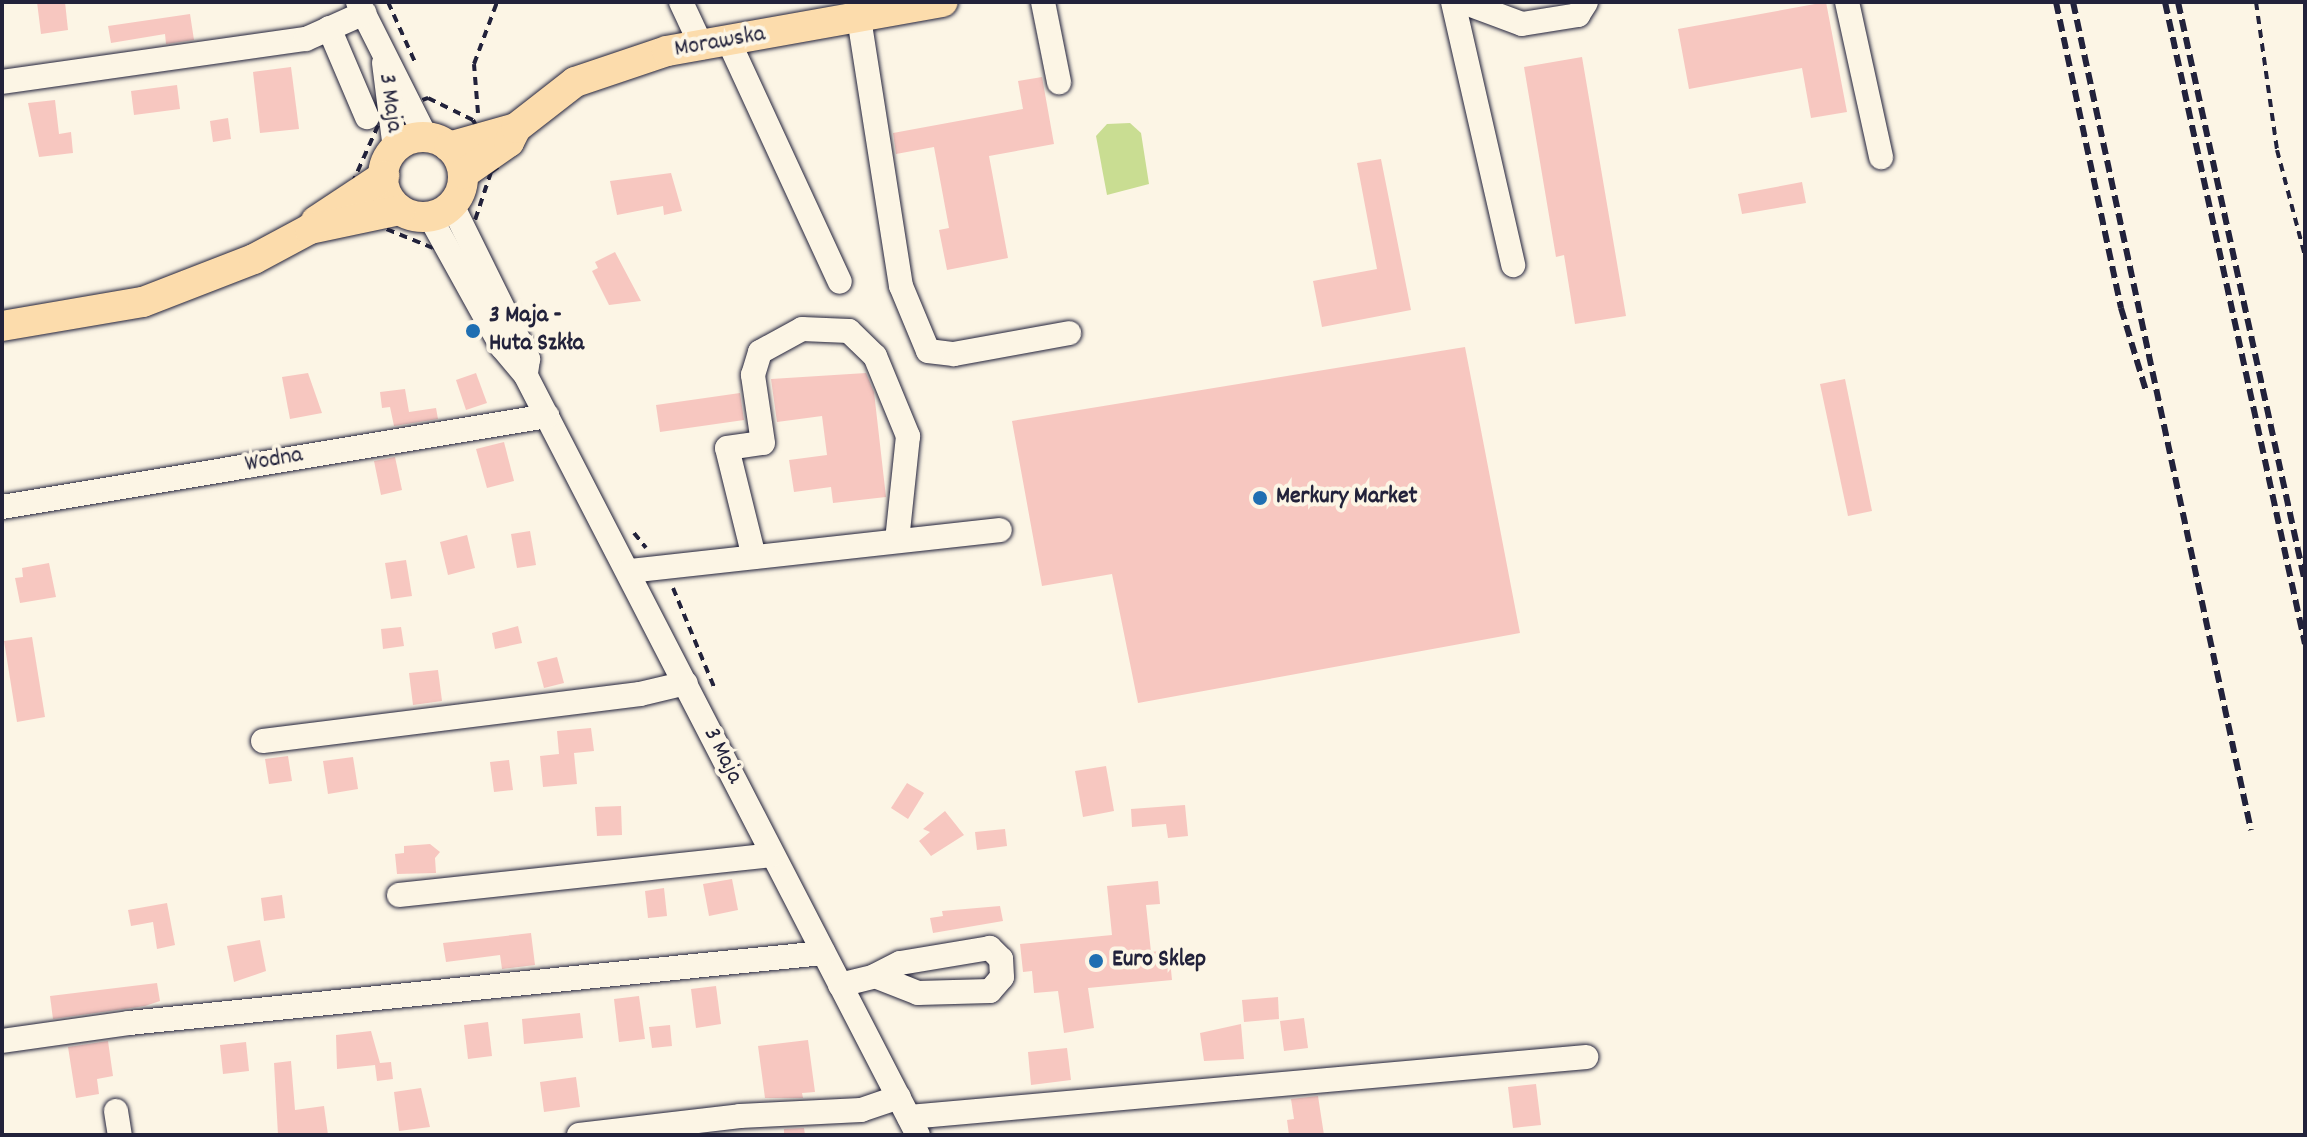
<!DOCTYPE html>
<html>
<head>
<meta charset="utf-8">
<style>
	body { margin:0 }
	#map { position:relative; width:2307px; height:1137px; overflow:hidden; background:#fcf5e5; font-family:Dekko,sans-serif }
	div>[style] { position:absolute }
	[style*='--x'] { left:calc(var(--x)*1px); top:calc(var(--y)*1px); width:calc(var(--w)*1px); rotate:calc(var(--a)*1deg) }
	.green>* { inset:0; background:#c9dd92 }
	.building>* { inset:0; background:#f7c7c0 }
	.path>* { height:4px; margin-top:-2px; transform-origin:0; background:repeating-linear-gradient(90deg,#22223b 0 8px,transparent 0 14px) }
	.roads { filter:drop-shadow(0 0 2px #22223b) drop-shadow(0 0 2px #22223b) }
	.minor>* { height:24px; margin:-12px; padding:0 12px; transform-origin:12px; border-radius:12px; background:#fcf5e5 }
	.major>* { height:30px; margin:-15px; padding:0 15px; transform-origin:15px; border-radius:15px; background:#fcdcac }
	.major>.ring { margin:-15px; padding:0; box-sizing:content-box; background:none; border:30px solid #fcdcac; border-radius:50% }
	.rail>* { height:6px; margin-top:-3px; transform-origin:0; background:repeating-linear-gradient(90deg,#22223b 0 12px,transparent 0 18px) }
	.dots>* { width:22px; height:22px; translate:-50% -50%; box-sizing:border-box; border:4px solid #fcf5e5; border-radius:50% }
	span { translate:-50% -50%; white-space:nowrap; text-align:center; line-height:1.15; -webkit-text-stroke:8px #fcf5e5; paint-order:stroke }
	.street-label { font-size:24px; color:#22223b }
	.poi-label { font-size:24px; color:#22223b; font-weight:700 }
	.left { translate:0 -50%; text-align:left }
	.frame { position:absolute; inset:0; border:4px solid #22223b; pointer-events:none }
</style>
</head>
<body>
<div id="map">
	<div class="green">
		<div style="clip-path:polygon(1130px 123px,1141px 133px,1149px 184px,1107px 195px,1096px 136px,1107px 124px)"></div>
	</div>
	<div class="building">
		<div style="clip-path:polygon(37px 2px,65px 2px,68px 30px,41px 34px)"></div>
		<div style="clip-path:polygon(1826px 2px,1847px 112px,1811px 118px,1802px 68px,1689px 89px,1678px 29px)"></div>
		<div style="clip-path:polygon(190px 14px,194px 40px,166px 44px,165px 34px,111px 43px,108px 26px)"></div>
		<div style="clip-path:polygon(1582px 57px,1626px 316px,1575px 324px,1564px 255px,1556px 257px,1524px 67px)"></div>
		<div style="clip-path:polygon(291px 67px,299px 129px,260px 133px,253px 72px)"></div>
		<div style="clip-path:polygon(1042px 77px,1054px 144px,989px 156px,1008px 258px,947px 270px,939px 230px,949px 228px,934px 147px,896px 154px,893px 133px,1023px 109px,1018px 81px)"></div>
		<div style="clip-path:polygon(177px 85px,180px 109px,134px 115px,131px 91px)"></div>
		<div style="clip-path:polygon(55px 100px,59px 134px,71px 132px,73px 153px,39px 157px,28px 103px)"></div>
		<div style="clip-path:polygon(228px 118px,231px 139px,213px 142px,210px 121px)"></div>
		<div style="clip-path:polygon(1381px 159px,1411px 310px,1322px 327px,1313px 281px,1377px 269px,1357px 163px)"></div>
		<div style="clip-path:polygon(671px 173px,682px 211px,664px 215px,663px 206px,617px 215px,610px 181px)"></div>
		<div style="clip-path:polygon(1802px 182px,1806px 203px,1742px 214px,1738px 194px)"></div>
		<div style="clip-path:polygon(615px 252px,641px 301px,609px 305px,592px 271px,598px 268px,595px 262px)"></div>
		<div style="clip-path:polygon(1465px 347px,1520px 633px,1138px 703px,1112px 574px,1042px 586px,1012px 421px)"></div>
		<div style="clip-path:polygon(308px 373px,322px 413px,290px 419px,282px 377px)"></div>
		<div style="clip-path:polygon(476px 373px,487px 403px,466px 410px,456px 380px)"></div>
		<div style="clip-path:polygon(866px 373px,874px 392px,886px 497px,833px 503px,831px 487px,794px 492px,789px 460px,827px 455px,822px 416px,777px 422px,771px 379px)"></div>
		<div style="clip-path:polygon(1845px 379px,1872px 511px,1848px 516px,1820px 384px)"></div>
		<div style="clip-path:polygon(405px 389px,409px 412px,436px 408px,438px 419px,394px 426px,390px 407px,382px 408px,380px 392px)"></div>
		<div style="clip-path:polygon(740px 393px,744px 420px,660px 432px,656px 405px)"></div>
		<div style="clip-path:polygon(504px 442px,514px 481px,487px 488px,476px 449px)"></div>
		<div style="clip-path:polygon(395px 457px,402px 490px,381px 495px,374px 461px)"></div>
		<div style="clip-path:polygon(530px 531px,536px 565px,517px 568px,511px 534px)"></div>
		<div style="clip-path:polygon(467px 535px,475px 568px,448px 575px,440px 542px)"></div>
		<div style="clip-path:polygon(406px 560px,412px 596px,391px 599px,385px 563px)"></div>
		<div style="clip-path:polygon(49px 563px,56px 597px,20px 603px,15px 578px,23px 577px,22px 568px)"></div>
		<div style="clip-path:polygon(518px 626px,522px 643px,495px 649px,492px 633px)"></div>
		<div style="clip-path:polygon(401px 627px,404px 646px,383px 649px,381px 629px)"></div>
		<div style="clip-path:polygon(32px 637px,45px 717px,17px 722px,4px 641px)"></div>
		<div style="clip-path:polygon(557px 657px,564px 683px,544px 688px,537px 662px)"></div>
		<div style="clip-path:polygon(438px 670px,442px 701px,413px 705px,409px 673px)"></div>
		<div style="clip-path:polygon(591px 728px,594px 751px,574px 753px,577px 784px,543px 787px,540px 756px,559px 754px,557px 731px)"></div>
		<div style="clip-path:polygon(288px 756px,292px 781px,269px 784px,265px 759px)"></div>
		<div style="clip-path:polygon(353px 757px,358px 789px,328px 794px,323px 761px)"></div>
		<div style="clip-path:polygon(509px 760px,513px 790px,494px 792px,490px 762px)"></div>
		<div style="clip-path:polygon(1106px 766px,1114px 811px,1083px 817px,1075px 771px)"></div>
		<div style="clip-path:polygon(907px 783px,924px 793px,908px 819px,891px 808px)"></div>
		<div style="clip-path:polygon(1185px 805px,1188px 836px,1168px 838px,1166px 824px,1132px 827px,1131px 809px)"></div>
		<div style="clip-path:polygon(621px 806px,622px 835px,597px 836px,595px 807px)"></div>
		<div style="clip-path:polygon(945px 811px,964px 835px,931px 856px,919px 841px,930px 832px,923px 829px)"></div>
		<div style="clip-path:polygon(1005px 829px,1007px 846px,977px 850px,975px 832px)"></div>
		<div style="clip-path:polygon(430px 844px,440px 852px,435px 858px,436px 873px,397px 874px,395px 854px,404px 853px,404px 846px)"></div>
		<div style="clip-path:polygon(732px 879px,738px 910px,709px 916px,703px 884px)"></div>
		<div style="clip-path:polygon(1158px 881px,1160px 904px,1146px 905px,1151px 952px,1169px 950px,1172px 980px,1088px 988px,1094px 1028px,1064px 1033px,1058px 991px,1034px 993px,1032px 971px,1023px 972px,1020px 944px,1112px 935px,1107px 886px)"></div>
		<div style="clip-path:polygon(664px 888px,667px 916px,648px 918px,645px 891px)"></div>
		<div style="clip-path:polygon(282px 895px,285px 918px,264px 921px,261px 898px)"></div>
		<div style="clip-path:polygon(167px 903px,175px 945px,157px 949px,153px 922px,131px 926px,128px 910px)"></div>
		<div style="clip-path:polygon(1000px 906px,1003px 921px,933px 933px,930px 918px,943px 916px,942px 911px)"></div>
		<div style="clip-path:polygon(531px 933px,535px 965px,502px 969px,500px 955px,446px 962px,443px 943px)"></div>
		<div style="clip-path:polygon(260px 940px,266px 971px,234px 982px,227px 946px)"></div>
		<div style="clip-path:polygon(157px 983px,160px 1001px,145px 1006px,53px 1019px,50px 996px)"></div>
		<div style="clip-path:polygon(716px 986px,721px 1024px,696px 1028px,691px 989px)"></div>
		<div style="clip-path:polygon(639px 996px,645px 1039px,619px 1042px,614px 999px)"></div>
		<div style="clip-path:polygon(1278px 997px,1279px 1019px,1244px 1022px,1242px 1000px)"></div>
		<div style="clip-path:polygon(580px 1013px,583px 1038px,524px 1044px,522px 1019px)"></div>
		<div style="clip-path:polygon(1304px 1018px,1308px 1048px,1284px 1051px,1280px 1021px)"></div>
		<div style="clip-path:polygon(488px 1022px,492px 1056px,468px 1059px,464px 1025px)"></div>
		<div style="clip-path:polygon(1241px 1024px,1244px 1059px,1204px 1061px,1200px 1033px)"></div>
		<div style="clip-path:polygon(670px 1025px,672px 1046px,652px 1048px,649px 1027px)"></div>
		<div style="clip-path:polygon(371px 1031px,380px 1063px,391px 1062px,393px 1079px,377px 1081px,375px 1065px,337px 1069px,336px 1035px)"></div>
		<div style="clip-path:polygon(808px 1040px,815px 1092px,802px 1093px,803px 1098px,765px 1098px,758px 1046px)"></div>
		<div style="clip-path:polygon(108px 1041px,113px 1076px,97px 1079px,99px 1094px,76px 1098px,68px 1047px)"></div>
		<div style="clip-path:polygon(246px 1042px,249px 1071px,223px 1074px,220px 1045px)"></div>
		<div style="clip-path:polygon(1067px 1048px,1071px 1080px,1031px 1085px,1028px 1052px)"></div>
		<div style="clip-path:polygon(291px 1061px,295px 1110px,324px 1106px,328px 1135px,278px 1135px,274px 1063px)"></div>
		<div style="clip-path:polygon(576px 1077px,580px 1107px,544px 1112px,540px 1082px)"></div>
		<div style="clip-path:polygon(1536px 1084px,1541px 1125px,1513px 1128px,1508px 1087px)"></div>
		<div style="clip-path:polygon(421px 1088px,430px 1127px,399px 1131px,394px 1092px)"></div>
		<div style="clip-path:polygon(1318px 1096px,1324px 1135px,1289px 1135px,1287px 1120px,1294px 1119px,1291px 1099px)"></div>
		<div style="clip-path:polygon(804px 1128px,805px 1135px,784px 1135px,784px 1129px)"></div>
	</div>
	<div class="path">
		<div style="--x:388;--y:2;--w:66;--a:65.8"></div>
		<div style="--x:2256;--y:2;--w:149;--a:81.9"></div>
		<div style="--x:2277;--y:150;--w:110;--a:75.2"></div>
		<div style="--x:428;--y:98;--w:50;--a:26.1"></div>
		<div style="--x:473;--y:120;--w:53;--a:62"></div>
		<div style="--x:498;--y:167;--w:9;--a:144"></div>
		<div style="--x:491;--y:172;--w:57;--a:108.4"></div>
		<div style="--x:473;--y:226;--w:46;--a:151.2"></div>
		<div style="--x:433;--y:248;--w:64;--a:-157.9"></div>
		<div style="--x:374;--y:224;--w:46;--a:-118.8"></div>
		<div style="--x:352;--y:184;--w:77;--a:-66.1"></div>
		<div style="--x:383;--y:114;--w:48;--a:-19.6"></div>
		<div style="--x:478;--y:113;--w:49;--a:-94.7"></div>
		<div style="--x:474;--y:64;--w:66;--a:-69.6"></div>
		<div style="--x:634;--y:533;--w:19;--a:51"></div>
		<div style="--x:673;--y:588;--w:107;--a:67.5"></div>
	</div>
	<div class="roads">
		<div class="minor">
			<div style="--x:358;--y:2;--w:151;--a:63.3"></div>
			<div style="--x:681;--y:2;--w:50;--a:65"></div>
			<div style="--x:1043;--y:2;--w:82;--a:78.7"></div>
			<div style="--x:1453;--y:2;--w:270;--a:77.1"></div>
			<div style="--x:1463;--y:2;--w:63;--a:20.4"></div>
			<div style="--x:1522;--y:24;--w:57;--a:-9.1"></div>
			<div style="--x:1578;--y:15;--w:15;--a:-58"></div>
			<div style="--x:1847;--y:2;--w:159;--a:77.6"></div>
			<div style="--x:859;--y:18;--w:271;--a:81.1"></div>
			<div style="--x:901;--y:286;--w:70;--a:67.4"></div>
			<div style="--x:928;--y:351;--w:26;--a:7"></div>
			<div style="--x:954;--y:354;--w:117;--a:-10.3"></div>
			<div style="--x:329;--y:28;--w:97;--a:66.9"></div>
			<div style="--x:729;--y:42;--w:264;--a:65.2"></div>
			<div style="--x:384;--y:63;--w:87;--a:82.7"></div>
			<div style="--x:2;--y:82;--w:307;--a:-8.1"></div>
			<div style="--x:306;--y:39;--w:64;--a:-24.1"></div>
			<div style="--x:452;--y:205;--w:172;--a:63.7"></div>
			<div style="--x:528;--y:359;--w:15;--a:98"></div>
			<div style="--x:430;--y:217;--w:149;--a:61"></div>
			<div style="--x:502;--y:347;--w:38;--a:50"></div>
			<div style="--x:526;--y:376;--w:854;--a:62.69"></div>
			<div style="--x:2;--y:507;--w:553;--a:-9.48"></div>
			<div style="--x:754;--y:557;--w:112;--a:-103.9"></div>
			<div style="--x:727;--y:448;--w:36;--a:-8"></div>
			<div style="--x:763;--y:443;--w:69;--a:-98.4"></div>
			<div style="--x:753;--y:375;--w:24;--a:-73"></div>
			<div style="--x:760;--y:352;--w:48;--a:-28.7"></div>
			<div style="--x:802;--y:329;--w:47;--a:2.4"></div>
			<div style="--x:849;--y:331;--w:36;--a:44"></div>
			<div style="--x:875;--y:356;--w:87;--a:67.6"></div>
			<div style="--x:908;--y:436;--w:105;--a:96"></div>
			<div style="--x:629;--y:571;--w:373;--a:-6.3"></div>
			<div style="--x:263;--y:741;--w:380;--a:-7.1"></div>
			<div style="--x:640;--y:694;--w:47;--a:-13.4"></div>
			<div style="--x:399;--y:895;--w:375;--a:-6.1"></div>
			<div style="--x:840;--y:985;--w:36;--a:-14"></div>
			<div style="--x:875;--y:976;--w:46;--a:21.6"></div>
			<div style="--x:918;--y:993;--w:72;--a:-1.6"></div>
			<div style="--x:990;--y:991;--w:18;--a:-49"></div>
			<div style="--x:1002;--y:977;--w:18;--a:-93"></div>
			<div style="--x:1001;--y:959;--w:16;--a:-135"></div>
			<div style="--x:990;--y:948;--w:91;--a:170.5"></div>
			<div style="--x:900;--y:963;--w:28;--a:153"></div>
			<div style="--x:2;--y:1041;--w:128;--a:-8.1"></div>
			<div style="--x:129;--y:1023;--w:698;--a:-5.76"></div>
			<div style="--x:116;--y:1111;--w:24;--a:81"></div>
			<div style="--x:909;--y:1117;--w:680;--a:-5.06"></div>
			<div style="--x:579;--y:1135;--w:162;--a:-6.7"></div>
			<div style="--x:740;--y:1116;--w:121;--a:-2.8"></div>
			<div style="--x:861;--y:1110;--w:40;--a:-18.9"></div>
		</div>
		<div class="major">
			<div class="ring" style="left:383px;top:137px;width:50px;height:50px"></div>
			<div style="--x:449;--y:147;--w:70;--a:-15.8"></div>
			<div style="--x:463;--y:174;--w:56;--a:-34.8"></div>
			<div style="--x:509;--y:142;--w:16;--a:-63"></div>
			<div style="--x:516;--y:128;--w:75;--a:-37.9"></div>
			<div style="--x:575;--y:82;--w:97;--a:-18.6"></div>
			<div style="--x:667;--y:51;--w:280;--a:-10.1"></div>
			<div style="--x:316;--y:221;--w:82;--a:-33.5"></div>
			<div style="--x:2;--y:326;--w:143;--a:-9.7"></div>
			<div style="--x:143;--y:302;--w:119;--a:-21.2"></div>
			<div style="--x:254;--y:259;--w:64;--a:-28.2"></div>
			<div style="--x:310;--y:229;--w:92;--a:-11.9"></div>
		</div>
	</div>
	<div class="rail">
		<div style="--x:2056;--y:2;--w:313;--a:78"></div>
		<div style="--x:2121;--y:308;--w:87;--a:73.2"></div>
		<div style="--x:2073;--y:2;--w:847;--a:77.87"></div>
		<div style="--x:2165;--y:2;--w:657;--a:77.7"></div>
		<div style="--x:2178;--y:2;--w:594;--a:77.65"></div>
	</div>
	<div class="dots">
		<div style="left:473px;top:331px;background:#1f6fb2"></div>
		<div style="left:1260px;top:498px;background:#1f6fb2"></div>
		<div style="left:1096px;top:961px;background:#1f6fb2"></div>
	</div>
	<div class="street-label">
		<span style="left:720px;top:43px;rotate:-10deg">Morawska</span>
		<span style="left:389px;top:103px;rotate:82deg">3 Maja</span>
		<span style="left:274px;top:461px;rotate:-10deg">Wodna</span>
		<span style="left:722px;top:756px;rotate:63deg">3 Maja</span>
	</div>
	<div class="poi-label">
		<span class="left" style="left:489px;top:331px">3 Maja -<br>Huta Szkła</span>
		<span class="left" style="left:1276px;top:498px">Merkury Market</span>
		<span class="left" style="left:1112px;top:961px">Euro Sklep</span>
	</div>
	<div class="frame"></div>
</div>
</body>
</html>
